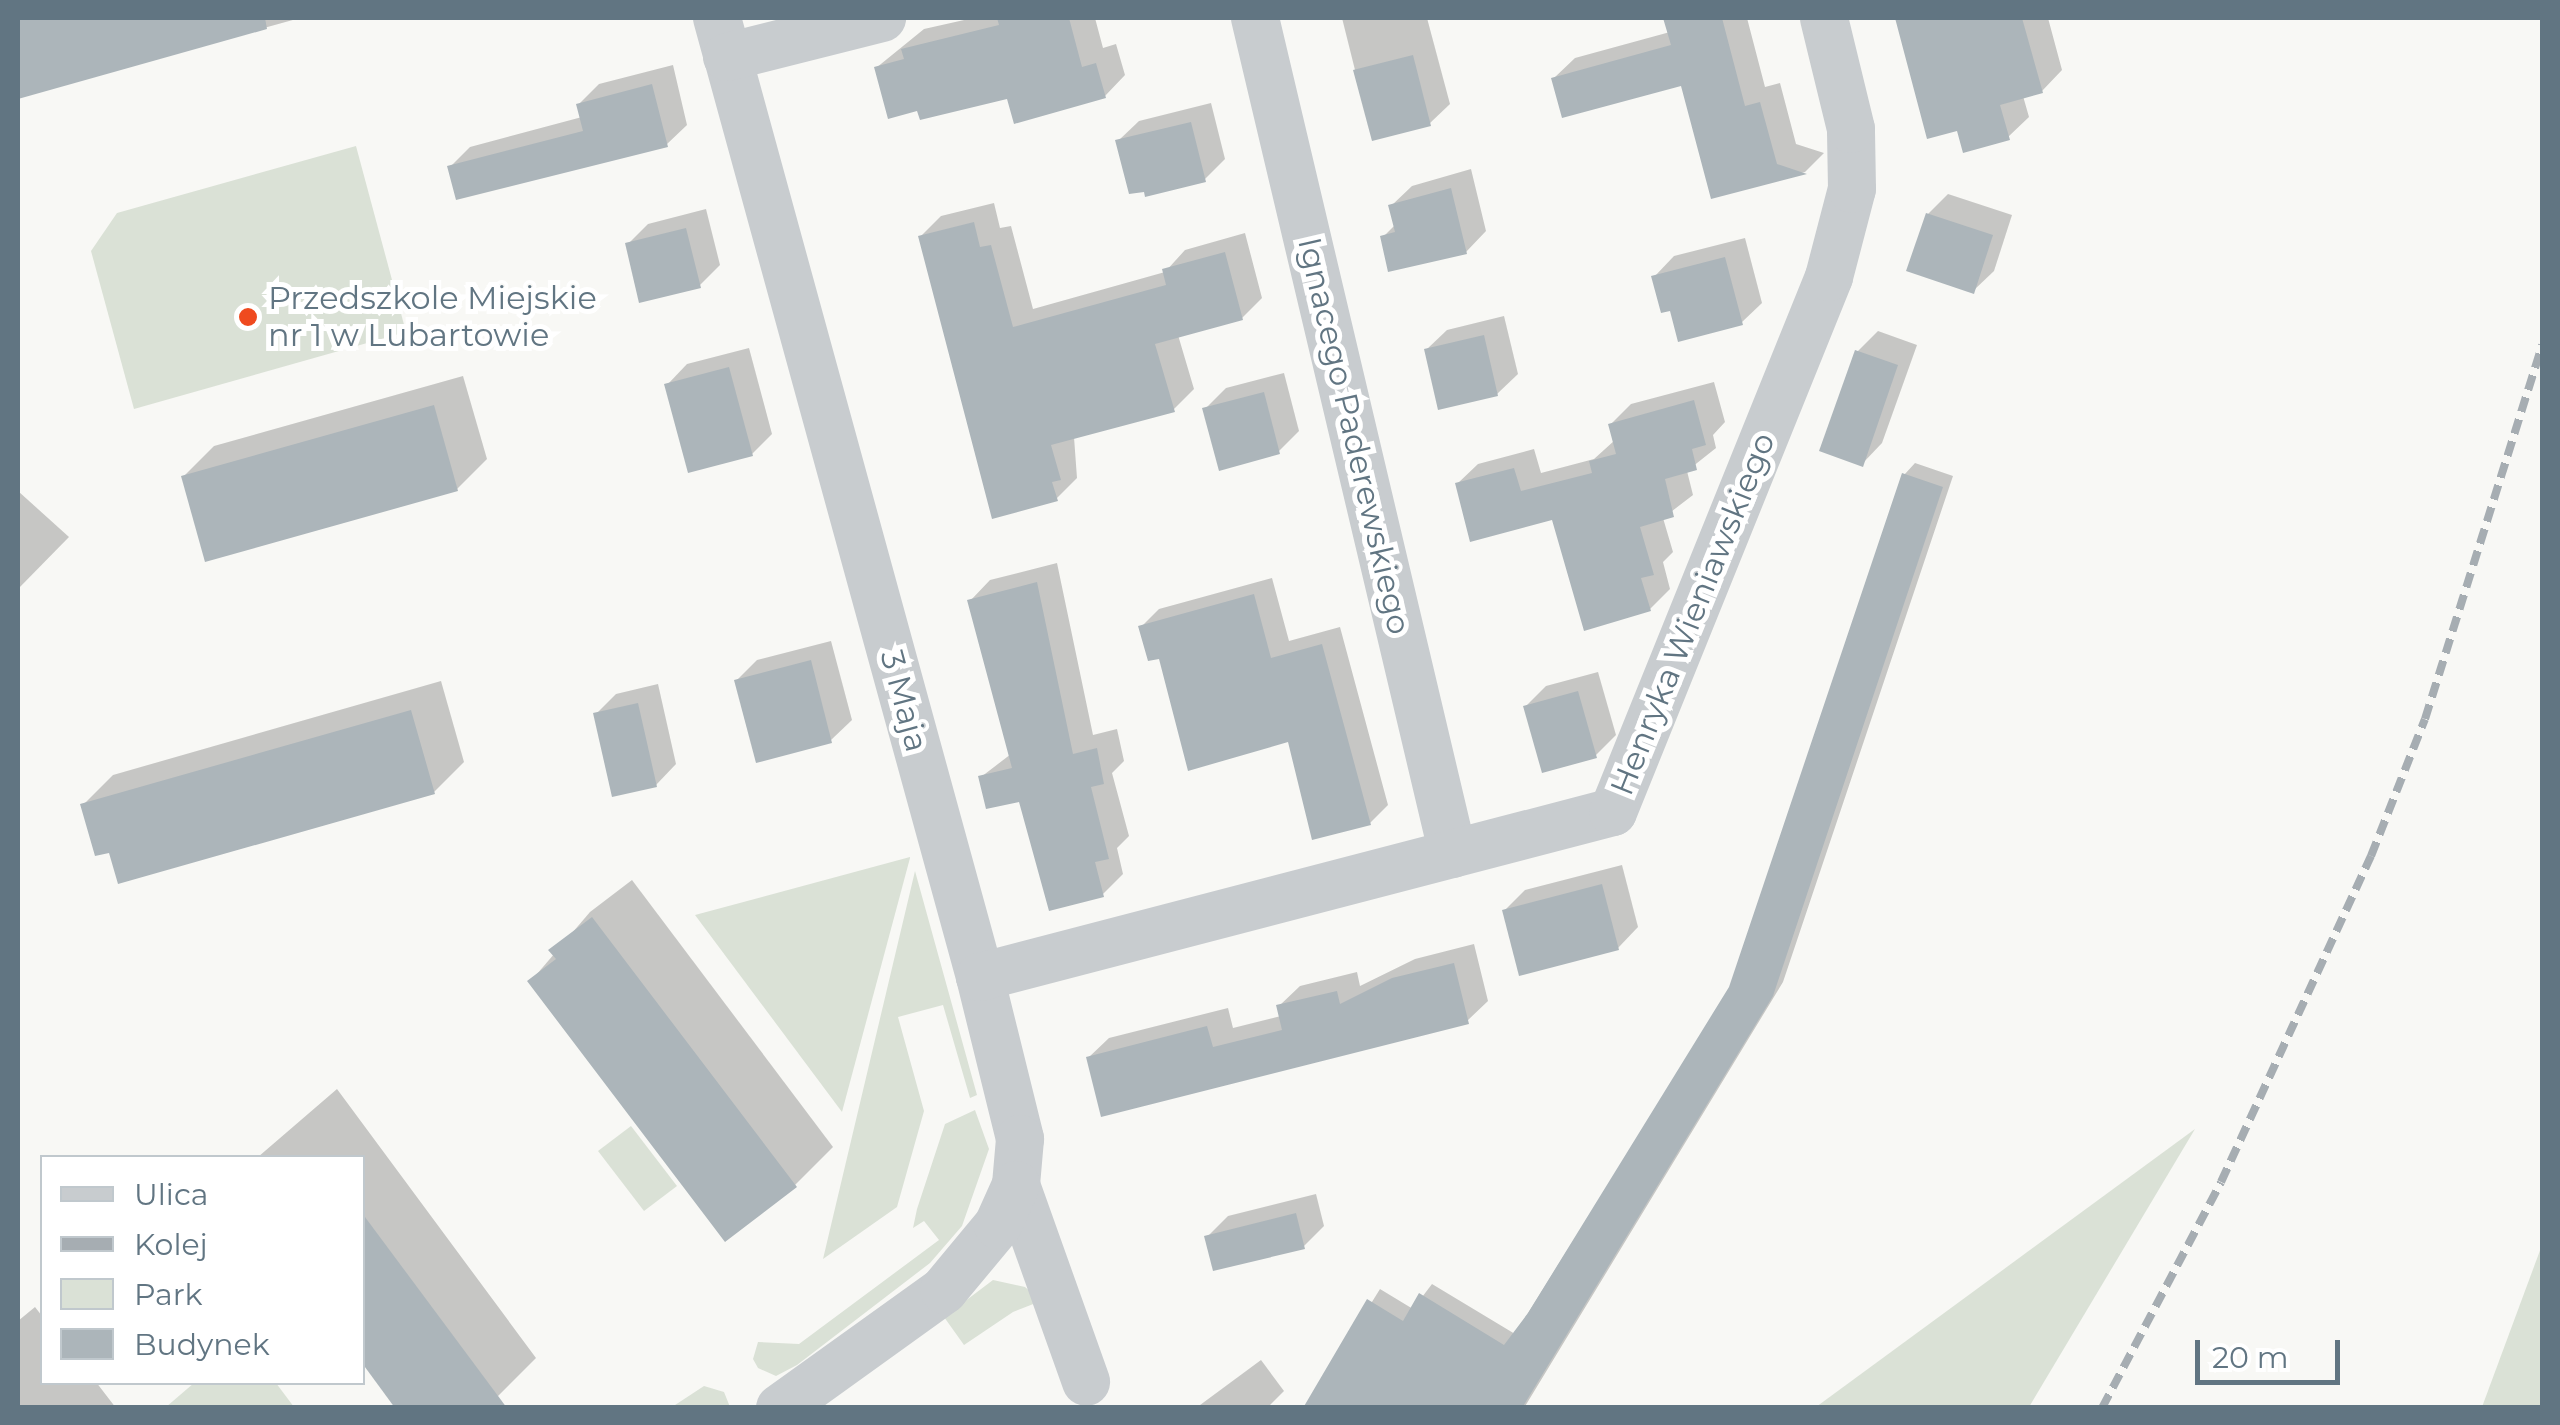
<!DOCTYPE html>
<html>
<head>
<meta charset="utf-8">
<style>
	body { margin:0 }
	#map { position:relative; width:2560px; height:1425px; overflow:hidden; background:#f8f8f5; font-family:Montserrat,sans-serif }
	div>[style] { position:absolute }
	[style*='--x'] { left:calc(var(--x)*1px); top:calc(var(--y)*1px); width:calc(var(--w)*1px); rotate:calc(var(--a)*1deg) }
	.green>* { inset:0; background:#dae1d6 }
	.shadow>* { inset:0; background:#0003 }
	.building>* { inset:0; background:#acb5ba }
	.minor>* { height:48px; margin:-24px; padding:0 24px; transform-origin:24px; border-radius:24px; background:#c8cccf }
	.rail>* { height:8px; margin-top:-4px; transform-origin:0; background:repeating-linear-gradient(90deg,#a6adb2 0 15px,transparent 0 23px) }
	.dots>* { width:28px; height:28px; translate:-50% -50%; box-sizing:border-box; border:5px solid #fff; border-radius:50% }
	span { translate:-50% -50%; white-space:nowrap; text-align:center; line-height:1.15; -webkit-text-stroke:10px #fff; paint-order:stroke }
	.poi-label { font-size:32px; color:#617582 }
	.left { translate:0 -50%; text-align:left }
	.street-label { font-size:32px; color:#617582 }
	.frame { position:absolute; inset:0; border:20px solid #617582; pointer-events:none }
	.legend { position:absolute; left:40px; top:1155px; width:325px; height:230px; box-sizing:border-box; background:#fff; border:2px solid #c0c8cd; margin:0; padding:12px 18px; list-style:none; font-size:30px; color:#617582 }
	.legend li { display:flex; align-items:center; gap:20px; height:50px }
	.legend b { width:50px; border:2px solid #c0c8cd }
	.scale { position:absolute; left:2195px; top:1340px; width:145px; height:45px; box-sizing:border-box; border:5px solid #617582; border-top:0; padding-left:12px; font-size:30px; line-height:35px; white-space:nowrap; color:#617582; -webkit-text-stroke:8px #fff; paint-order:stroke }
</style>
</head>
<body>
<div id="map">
	<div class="green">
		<div style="clip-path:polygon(356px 146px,406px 332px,134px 409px,91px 251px,117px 213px)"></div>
		<div style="clip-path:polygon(910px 857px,910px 858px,842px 1112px,695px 915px)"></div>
		<div style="clip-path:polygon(915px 871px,977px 1095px,970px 1098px,943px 1005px,898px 1017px,924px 1111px,897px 1207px,823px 1259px)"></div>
		<div style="clip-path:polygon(975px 1110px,989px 1149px,962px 1226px,930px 1263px,797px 1365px,776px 1376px,758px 1368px,753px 1359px,758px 1342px,799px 1344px,939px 1240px,924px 1221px,913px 1228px,917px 1209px,945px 1124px)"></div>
		<div style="clip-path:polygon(631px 1126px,677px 1186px,644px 1211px,598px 1151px)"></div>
		<div style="clip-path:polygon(2195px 1129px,2029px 1407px,1816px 1407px)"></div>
		<div style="clip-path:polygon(2542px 1245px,2542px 1407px,2482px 1407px)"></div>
		<div style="clip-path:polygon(993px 1280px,1025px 1287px,1041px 1301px,1013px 1312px,964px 1345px,944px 1317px)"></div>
		<div style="clip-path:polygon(276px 1383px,294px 1407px,166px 1407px,194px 1383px)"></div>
		<div style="clip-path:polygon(704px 1386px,724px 1392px,730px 1407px,672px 1407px)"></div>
	</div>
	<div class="shadow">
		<div style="clip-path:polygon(18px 18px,300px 18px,18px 96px)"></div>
		<div style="clip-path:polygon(973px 18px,1095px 18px,1103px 48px,1116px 44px,1125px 75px,1105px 96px,1009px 96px,919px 108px,876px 68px,924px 29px)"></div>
		<div style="clip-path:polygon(1342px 18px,1427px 18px,1450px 104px,1429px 124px,1371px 134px)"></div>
		<div style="clip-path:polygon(1666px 18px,1747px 18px,1765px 87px,1780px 83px,1796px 144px,1824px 153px,1805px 172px,1713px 196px,1683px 83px,1554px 78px,1575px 58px,1670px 32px)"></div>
		<div style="clip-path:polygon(1897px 18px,2048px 18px,2062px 70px,2042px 91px,2023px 96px,2029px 117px,2008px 137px,1958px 128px,1929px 136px)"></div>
		<div style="clip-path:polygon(673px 65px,687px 125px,666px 145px,450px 167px,470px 147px,582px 117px,579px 104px,599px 84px)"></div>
		<div style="clip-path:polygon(1211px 103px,1225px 159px,1204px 180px,1118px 141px,1139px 121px)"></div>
		<div style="clip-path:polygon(1471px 169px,1486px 231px,1466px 252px,1383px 237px,1396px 224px,1391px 206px,1412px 186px)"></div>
		<div style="clip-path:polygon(1948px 194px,2012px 215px,1994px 271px,1973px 291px,1928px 214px)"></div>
		<div style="clip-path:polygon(994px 203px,1000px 228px,1011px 226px,1033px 309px,1165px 272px,1185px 250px,1245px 233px,1262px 298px,1242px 318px,1178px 335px,1194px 389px,1173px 410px,1074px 437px,1077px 478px,1056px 499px,921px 236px,941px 216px)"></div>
		<div style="clip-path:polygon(706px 209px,720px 265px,699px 286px,628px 244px,648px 224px)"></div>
		<div style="clip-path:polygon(1745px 238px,1762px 303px,1741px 323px,1672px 307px,1654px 277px,1674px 256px)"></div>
		<div style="clip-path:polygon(1504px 316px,1518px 374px,1497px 394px,1426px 350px,1447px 330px)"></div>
		<div style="clip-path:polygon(1878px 331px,1917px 345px,1882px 443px,1862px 464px,1857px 352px)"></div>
		<div style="clip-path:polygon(749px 348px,772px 434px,752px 454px,667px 385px,687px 364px)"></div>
		<div style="clip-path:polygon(1284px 373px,1299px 431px,1278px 452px,1205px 409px,1226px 388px)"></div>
		<div style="clip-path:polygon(463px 376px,487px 459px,457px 489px,184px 476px,214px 446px)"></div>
		<div style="clip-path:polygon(1714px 382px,1725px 422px,1713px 435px,1716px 448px,1687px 471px,1693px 495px,1663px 518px,1673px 552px,1663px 562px,1670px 589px,1650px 609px,1554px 517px,1457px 484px,1478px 464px,1534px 449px,1541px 473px,1594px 459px,1615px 440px,1610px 425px,1631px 404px)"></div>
		<div style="clip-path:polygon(1915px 463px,1953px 476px,1783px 982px,1524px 1408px,1306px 1408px,1380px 1289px,1413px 1309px,1432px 1284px,1515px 1334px,1731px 988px,1904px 475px)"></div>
		<div style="clip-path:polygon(18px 491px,69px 537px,18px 589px)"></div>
		<div style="clip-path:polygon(1057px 563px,1093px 735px,1117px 729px,1124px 761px,1112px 773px,1129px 836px,1117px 848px,1123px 874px,1103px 894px,1021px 799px,981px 777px,1011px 754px,970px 601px,990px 580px)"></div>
		<div style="clip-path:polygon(1272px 578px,1289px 641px,1340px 627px,1388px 805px,1370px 823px,1290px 739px,1141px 627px,1159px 609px)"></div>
		<div style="clip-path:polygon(831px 641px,852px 720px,831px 740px,737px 680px,757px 660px)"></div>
		<div style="clip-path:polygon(1598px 672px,1616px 735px,1596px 755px,1526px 706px,1546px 686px)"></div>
		<div style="clip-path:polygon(441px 681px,464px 762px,434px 792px,111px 850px,83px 805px,113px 775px)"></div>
		<div style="clip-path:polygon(658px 684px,676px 764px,656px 785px,596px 714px,616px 694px)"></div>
		<div style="clip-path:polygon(1622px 865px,1638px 927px,1618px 948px,1505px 910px,1525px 890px)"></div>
		<div style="clip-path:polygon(632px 880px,833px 1147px,795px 1185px,531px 981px,590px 912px)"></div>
		<div style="clip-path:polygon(1474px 944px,1488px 1001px,1467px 1021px,1103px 1114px,1088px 1058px,1109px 1038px,1228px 1008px,1233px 1028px,1281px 1016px,1279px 1006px,1300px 986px,1357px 972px,1360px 986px,1415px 959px)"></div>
		<div style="clip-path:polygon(337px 1089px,536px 1358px,498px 1396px,362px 1358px,362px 1158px,258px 1157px)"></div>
		<div style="clip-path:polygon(1316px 1194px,1324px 1226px,1304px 1246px,1207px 1237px,1228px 1216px)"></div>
		<div style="clip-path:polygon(35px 1307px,42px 1316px,42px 1382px,96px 1382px,116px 1408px,18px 1408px,18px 1321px)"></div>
		<div style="clip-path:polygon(1261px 1360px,1284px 1391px,1267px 1408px,1196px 1408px)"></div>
	</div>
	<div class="building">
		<div style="clip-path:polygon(18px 18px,265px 18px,267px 29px,18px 99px)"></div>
		<div style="clip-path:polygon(997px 18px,1069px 18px,1082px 67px,1096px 63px,1106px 98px,1014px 124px,1007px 99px,920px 120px,917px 111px,888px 119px,874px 67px,904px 59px,901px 49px,999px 25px)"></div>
		<div style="clip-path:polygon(1663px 18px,1722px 18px,1745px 106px,1760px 102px,1777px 164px,1807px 174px,1711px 199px,1681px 86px,1562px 118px,1551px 78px,1671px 45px)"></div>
		<div style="clip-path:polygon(1895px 18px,2022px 18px,2043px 93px,2000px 105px,2010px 140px,1963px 153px,1957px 131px,1927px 139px)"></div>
		<div style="clip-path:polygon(1413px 55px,1431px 126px,1372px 141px,1353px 70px)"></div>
		<div style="clip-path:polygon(652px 84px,668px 147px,456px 200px,447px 166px,583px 131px,576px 104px)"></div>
		<div style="clip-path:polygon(1191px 122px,1206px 182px,1145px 197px,1144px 192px,1129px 194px,1115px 140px)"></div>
		<div style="clip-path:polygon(1451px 188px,1467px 254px,1388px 272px,1380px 236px,1395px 232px,1388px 205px)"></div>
		<div style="clip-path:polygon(1926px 213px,1993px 235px,1974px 294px,1906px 271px)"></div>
		<div style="clip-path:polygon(974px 222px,980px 247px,991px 245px,1013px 327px,1166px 285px,1162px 269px,1225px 252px,1243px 320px,1155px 344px,1175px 412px,1051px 445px,1061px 480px,1052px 482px,1058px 501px,992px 519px,918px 236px)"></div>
		<div style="clip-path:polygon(686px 228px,701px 288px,639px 303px,625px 243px)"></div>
		<div style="clip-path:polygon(1725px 257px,1743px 325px,1678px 342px,1670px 311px,1661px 313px,1651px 276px)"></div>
		<div style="clip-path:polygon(1484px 335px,1498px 396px,1438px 410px,1424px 349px)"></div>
		<div style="clip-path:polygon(1855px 350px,1898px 365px,1863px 467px,1819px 451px)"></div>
		<div style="clip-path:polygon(729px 367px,753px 456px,688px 473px,664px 384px)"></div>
		<div style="clip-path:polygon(1264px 392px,1280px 454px,1219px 471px,1202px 408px)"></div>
		<div style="clip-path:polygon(1694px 400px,1706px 445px,1692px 449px,1697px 470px,1665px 479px,1674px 517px,1640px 527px,1654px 575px,1641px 578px,1651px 611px,1584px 631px,1552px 520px,1470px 542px,1455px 483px,1514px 468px,1521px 491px,1592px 473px,1589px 461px,1616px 454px,1608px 424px)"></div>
		<div style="clip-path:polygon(434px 405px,458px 491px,205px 562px,181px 476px)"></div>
		<div style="clip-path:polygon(1902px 473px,1943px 487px,1773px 996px,1522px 1408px,1303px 1408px,1367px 1299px,1403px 1321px,1419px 1293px,1504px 1345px,1528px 1313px,1729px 987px)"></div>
		<div style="clip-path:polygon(1037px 582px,1073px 754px,1097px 748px,1104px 784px,1091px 787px,1109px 859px,1095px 862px,1104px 897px,1049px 911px,1019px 802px,986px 809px,978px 776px,1012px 768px,967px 600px)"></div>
		<div style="clip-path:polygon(1254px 594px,1271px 658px,1322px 644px,1371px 825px,1312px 840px,1288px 742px,1188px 771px,1159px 659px,1148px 661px,1138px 626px)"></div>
		<div style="clip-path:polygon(811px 660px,832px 743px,756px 763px,734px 680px)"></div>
		<div style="clip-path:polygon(1578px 691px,1597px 758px,1542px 773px,1523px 706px)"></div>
		<div style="clip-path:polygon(638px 703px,657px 787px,612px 797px,593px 713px)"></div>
		<div style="clip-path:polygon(411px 710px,435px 794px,118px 884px,109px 853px,95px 856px,80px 804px)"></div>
		<div style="clip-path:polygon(1602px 884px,1619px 950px,1519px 976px,1502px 910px)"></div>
		<div style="clip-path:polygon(592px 917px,797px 1187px,725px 1242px,527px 981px,556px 959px,548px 950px)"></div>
		<div style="clip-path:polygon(1454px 963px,1469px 1024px,1101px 1117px,1086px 1057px,1207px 1026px,1213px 1047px,1282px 1030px,1276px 1005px,1337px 991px,1340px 1004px,1392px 978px)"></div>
		<div style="clip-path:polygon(362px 1213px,507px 1408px,395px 1408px,362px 1363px)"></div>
		<div style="clip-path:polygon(1296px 1213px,1305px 1249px,1213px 1271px,1204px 1236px)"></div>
	</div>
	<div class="minor">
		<div style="--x:717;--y:18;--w:994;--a:74.66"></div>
		<div style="--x:980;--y:977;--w:167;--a:76.1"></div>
		<div style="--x:1020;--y:1139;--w:46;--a:95"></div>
		<div style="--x:1016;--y:1185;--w:209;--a:70.4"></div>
		<div style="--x:1255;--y:18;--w:859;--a:76.68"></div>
		<div style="--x:727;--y:57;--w:160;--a:-14.1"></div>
		<div style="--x:980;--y:977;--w:654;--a:-14.61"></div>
		<div style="--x:1613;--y:812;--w:577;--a:-68.01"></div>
		<div style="--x:1829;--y:277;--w:91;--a:-75.4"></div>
		<div style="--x:1852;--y:189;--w:60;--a:-91"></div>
		<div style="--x:1851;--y:129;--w:114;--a:-103.7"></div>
		<div style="--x:780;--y:1408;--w:202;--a:-35.7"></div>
		<div style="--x:944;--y:1290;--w:85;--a:-50.3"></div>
		<div style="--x:998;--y:1225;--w:44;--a:-65.8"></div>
	</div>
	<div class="rail">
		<div style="--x:2102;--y:1408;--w:255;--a:-62.2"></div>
		<div style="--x:2221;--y:1182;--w:359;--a:-65.3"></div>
		<div style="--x:2371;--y:856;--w:147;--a:-68.5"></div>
		<div style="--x:2425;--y:719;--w:392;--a:-72.6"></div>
	</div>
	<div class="dots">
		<div style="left:248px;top:317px;background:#ef4a1f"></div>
	</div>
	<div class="poi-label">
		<span class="left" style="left:268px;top:317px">Przedszkole Miejskie<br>nr 1 w Lubartowie</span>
	</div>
	<div class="street-label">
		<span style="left:1354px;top:436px;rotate:77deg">Ignacego Paderewskiego</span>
		<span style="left:1693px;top:614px;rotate:-68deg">Henryka Wieniawskiego</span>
		<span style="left:904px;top:701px;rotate:75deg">3 Maja</span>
	</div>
	<div class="frame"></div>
	<ul class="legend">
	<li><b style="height:12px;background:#c8cccf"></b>Ulica</li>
	<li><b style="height:12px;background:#a6adb2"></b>Kolej</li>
	<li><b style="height:28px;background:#dae1d6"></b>Park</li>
	<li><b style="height:28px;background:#acb5ba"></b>Budynek</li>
	</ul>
	<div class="scale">20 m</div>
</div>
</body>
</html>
